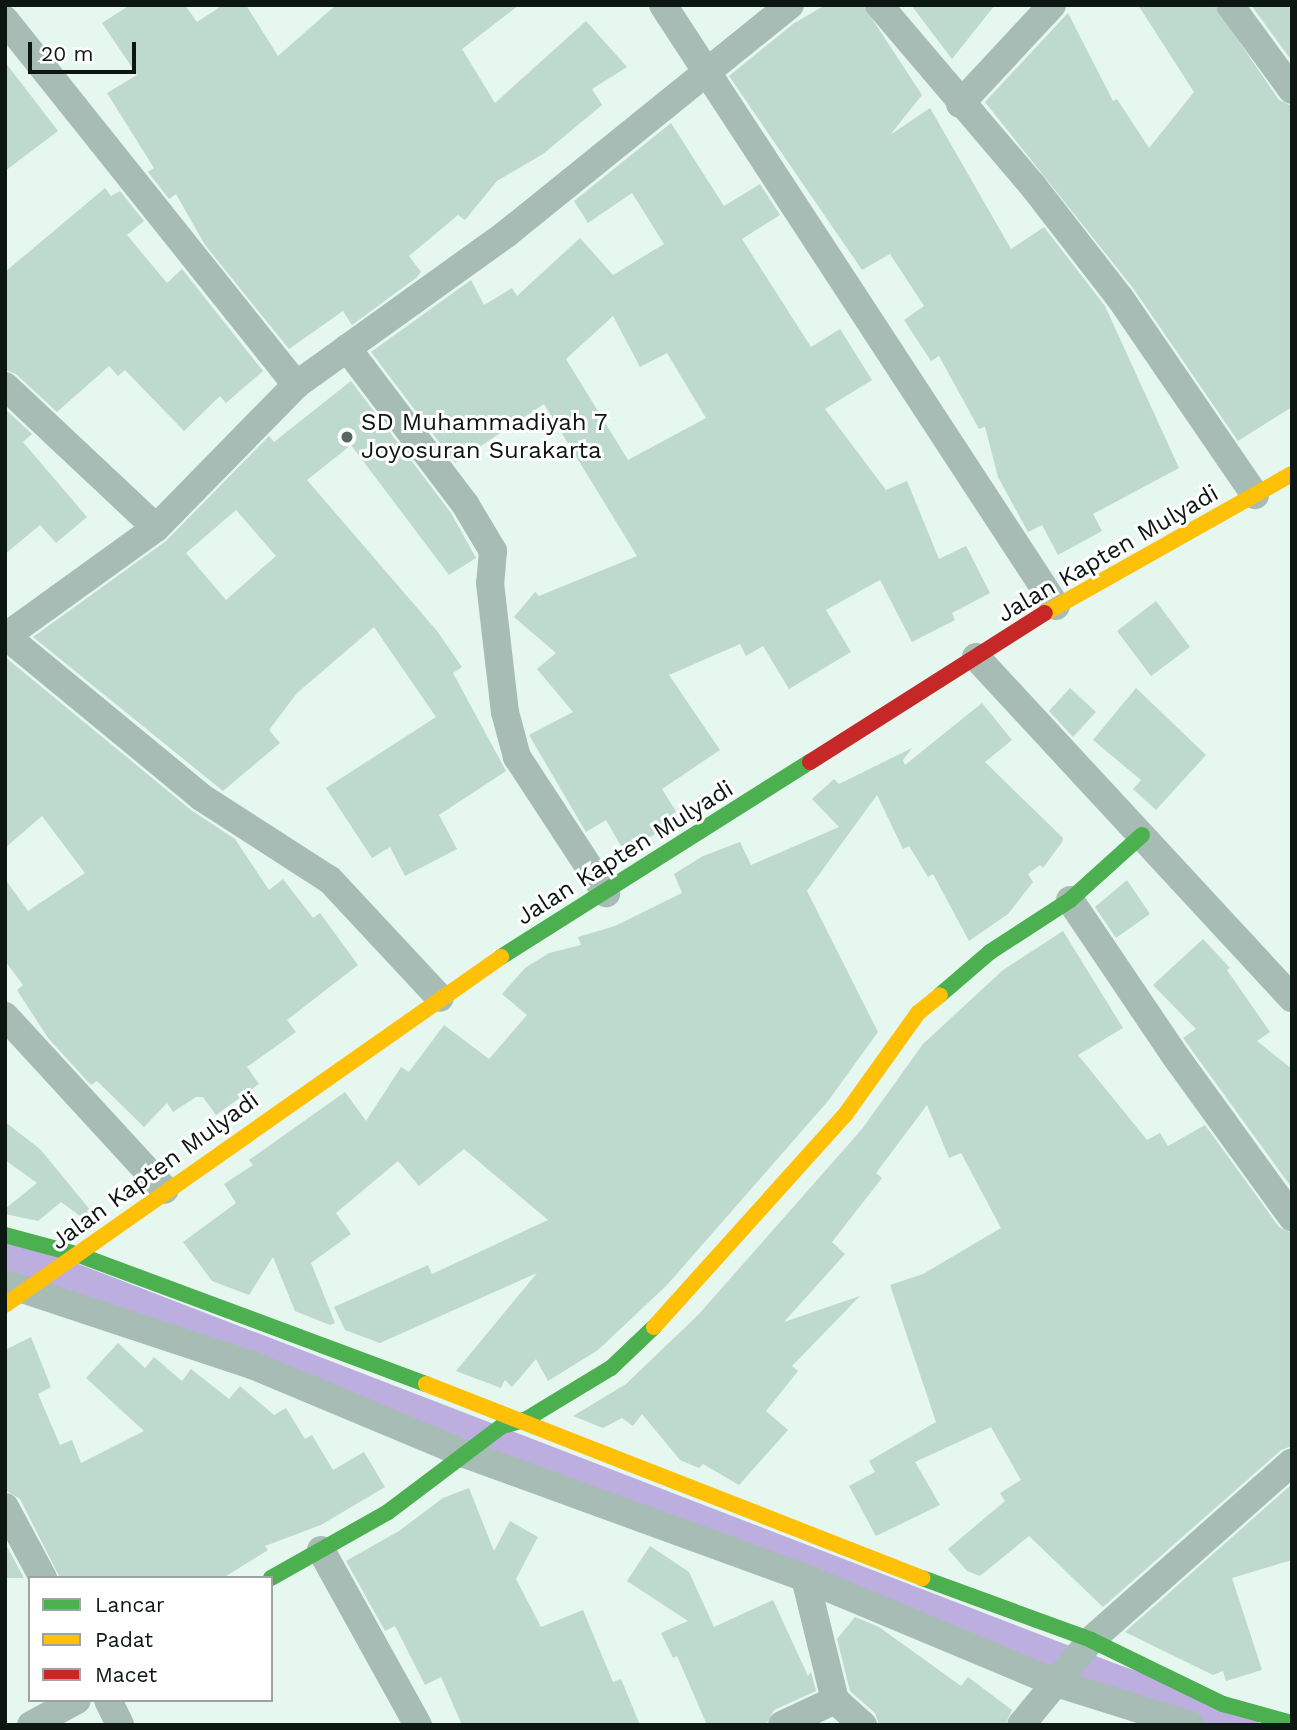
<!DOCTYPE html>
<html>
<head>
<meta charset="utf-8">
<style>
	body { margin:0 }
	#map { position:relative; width:1297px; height:1730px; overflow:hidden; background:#e6f7f0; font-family:"Work Sans",sans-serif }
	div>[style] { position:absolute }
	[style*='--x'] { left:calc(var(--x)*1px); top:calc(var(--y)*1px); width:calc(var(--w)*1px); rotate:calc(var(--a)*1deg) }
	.canal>* { height:38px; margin:-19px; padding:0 19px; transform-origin:19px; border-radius:19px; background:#bdaee0 }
	.building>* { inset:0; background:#bed9ce }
	.street>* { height:28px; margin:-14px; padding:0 14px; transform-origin:14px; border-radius:14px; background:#a6bcb4 }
	.fast>* { height:16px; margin:-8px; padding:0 8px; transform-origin:8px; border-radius:8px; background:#4caf50 }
	.slow>* { height:16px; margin:-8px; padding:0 8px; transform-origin:8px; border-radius:8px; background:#ffc107 }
	.jam>* { height:16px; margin:-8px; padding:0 8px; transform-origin:8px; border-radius:8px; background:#c62828 }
	.dots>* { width:19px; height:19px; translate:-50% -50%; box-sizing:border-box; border:4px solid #fff; border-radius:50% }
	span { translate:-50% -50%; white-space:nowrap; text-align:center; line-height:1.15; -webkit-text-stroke:6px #fff; paint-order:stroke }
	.poi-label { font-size:24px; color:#0c1712 }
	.left { translate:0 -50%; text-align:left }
	.street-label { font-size:24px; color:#0c1712 }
	.frame { position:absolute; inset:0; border:7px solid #0c1712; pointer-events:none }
	.legend { position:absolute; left:28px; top:1576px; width:245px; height:126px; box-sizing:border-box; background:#fff; border:2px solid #9ea2a0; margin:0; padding:9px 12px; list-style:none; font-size:21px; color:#0c1712 }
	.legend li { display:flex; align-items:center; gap:14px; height:35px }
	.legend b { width:35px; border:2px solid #9ea2a0 }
	.scale { position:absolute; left:28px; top:42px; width:108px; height:32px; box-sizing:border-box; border:4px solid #0c1712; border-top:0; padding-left:9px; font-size:21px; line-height:24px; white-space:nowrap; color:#0c1712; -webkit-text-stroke:5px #fff; paint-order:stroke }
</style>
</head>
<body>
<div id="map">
	<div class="canal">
		<div style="--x:5;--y:1256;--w:1184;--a:21.08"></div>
		<div style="--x:1110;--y:1682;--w:116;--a:18.6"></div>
		<div style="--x:1220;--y:1719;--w:20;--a:9"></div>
	</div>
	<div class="building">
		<div style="clip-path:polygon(130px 5px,185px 5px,197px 22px,223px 5px,246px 5px,278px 56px,336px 5px,519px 5px,462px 49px,495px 103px,586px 21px,627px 67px,592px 89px,602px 105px,543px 154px,497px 181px,465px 220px,458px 215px,409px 256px,421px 272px,416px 278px,352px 325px,343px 311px,289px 349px,205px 245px,176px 194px,169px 199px,148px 172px,154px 168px,107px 93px,137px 75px,102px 23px)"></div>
		<div style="clip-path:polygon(825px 5px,863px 5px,922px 95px,890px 135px,930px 108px,1011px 249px,1044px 227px,1105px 306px,1179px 468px,1093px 514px,1102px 531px,1058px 555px,1042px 525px,1028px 532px,998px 477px,985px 427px,979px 429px,939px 356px,931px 361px,904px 320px,924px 306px,890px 254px,862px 270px,729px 76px,793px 24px)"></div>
		<div style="clip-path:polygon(911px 5px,995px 5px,952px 59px)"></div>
		<div style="clip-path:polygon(1138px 5px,1214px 5px,1279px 100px,1292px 106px,1292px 407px,1238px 441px,1133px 288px,985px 102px,1068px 13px,1113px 101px,1117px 99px,1149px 148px,1194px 92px)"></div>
		<div style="clip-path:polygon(1251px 5px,1292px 5px,1292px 61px)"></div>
		<div style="clip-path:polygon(5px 62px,58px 131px,5px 171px)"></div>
		<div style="clip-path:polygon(evenodd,671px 123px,724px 206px,760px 184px,780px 215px,742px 239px,811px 347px,840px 329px,872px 380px,825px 409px,886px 490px,907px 481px,939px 559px,966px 546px,990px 593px,952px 613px,955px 620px,912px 642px,880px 580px,826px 610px,851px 652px,789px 689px,763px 646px,746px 656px,740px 644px,669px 675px,720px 750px,662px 789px,680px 818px,625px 853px,606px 820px,586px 832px,529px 735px,573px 712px,537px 669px,556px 653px,514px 617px,535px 592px,539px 596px,637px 556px,544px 404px,455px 463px,371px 352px,471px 280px,484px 305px,512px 288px,517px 296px,580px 238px,613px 275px,664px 244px,632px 193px,588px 223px,574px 201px,671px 123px,613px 316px,640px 367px,667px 353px,706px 418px,628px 460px,566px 359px,613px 316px)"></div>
		<div style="clip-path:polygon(105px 188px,111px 196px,120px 191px,144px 221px,127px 235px,167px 283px,182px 269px,263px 371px,226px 403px,220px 396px,184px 431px,125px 370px,118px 376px,109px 366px,57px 412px,16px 374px,5px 370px,5px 272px)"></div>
		<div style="clip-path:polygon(evenodd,351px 381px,451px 513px,476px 558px,449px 575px,351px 445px,307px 480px,437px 631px,462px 667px,453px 673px,506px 771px,439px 815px,457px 849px,405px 876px,390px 847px,372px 858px,326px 788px,436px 717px,374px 627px,297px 693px,269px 730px,280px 743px,223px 791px,33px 637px,166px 541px,269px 436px,274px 442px,351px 381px,236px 510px,276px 556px,226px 600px,186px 553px,236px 510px)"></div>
		<div style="clip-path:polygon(5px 409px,32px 434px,23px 442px,87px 517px,56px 543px,40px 525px,5px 554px)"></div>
		<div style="clip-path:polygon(1156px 601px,1190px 647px,1151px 676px,1117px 631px)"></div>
		<div style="clip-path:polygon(5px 657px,191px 810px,235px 839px,269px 890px,283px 879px,313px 918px,320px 913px,358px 965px,287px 1020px,296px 1032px,247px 1067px,259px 1084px,216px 1115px,203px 1097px,196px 1097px,173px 1112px,167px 1103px,144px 1127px,97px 1081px,91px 1085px,48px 1038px,17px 990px,23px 985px,5px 961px,5px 879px,28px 911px,85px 873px,42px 816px,5px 848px)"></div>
		<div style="clip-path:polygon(1070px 688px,1096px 712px,1073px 737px,1049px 711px)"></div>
		<div style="clip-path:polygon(1136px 688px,1206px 755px,1156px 810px,1133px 789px,1141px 780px,1093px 740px)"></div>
		<div style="clip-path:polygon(982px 703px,1012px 740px,985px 762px,1063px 838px,1062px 842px,1043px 868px,1040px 865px,1028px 874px,1033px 882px,1008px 914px,969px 941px,933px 874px,928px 877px,909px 846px,903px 849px,877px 795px,807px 891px,878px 1032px,828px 1101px,667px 1285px,598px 1350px,548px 1381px,536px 1359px,512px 1387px,505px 1380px,501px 1388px,456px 1371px,537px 1273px,380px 1343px,345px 1330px,334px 1307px,428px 1265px,432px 1274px,548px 1220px,464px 1149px,419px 1186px,398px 1161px,336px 1213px,351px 1234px,311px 1263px,335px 1323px,330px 1325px,295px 1311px,273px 1257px,249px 1295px,212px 1281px,183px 1242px,236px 1203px,224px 1184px,253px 1165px,249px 1160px,345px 1092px,366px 1121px,401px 1067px,409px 1072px,444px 1025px,489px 1059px,527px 1015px,502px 994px,525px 968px,549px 953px,581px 945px,578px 937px,615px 926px,682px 893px,674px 874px,703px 856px,740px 842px,751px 865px,839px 827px,812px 799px,834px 779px,839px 784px,912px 748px,903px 760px,905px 765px)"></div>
		<div style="clip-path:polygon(1127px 880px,1150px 914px,1116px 938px,1095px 907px)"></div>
		<div style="clip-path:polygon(1063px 931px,1123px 1028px,1078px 1055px,1147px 1140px,1160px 1133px,1168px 1146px,1205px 1125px,1279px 1227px,1292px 1233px,1292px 1446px,1281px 1450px,1103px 1607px,1029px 1536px,980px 1576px,967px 1571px,948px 1549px,1005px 1501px,1000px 1493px,1021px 1480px,991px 1427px,915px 1462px,940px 1505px,876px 1536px,849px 1486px,875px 1472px,869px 1461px,936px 1422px,890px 1285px,923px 1274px,1001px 1228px,961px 1153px,949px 1158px,927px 1105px,876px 1173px,882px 1178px,832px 1242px,845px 1254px,784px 1322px,860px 1296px,792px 1366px,798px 1371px,766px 1411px,788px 1430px,739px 1485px,703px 1464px,699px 1468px,680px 1460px,642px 1414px,633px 1426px,622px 1418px,603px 1428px,573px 1416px,626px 1384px,699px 1314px,862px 1129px,923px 1044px,1003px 970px)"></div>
		<div style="clip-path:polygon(1203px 939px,1230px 968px,1227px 970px,1270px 1032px,1257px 1041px,1292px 1069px,1292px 1188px,1183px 1038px,1196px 1029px,1153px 985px)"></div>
		<div style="clip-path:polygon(5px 1122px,40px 1149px,91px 1211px,83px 1218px,61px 1202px,38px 1221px,5px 1214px,5px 1209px,37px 1183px,5px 1160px)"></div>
		<div style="clip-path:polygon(31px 1337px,51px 1387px,38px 1394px,60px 1445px,72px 1440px,81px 1463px,144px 1431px,86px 1378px,118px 1343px,145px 1368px,154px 1357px,182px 1381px,191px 1369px,229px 1399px,240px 1386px,274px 1415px,286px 1408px,305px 1439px,312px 1435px,333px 1470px,364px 1452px,385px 1487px,321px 1525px,265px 1546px,268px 1550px,223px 1578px,60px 1578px,20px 1499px,5px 1490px,5px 1350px)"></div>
		<div style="clip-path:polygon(1292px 1484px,1292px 1560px,1232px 1578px,1262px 1670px,1226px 1681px,1223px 1671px,1213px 1675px,1125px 1632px)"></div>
		<div style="clip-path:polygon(469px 1488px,494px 1551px,510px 1521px,538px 1537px,516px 1579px,541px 1627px,583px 1610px,613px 1682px,621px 1679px,640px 1725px,462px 1725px,441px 1677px,425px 1685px,395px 1626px,385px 1631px,346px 1561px,399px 1531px,443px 1498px)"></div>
		<div style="clip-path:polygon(5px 1543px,24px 1578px,5px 1578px)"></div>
		<div style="clip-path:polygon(650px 1546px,689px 1572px,714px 1627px,773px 1600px,808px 1676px,811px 1672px,816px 1691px,774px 1710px,766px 1725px,707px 1725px,677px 1656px,673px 1658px,661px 1633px,688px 1621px,627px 1581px)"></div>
		<div style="clip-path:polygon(855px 1617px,879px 1627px,961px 1686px,968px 1677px,1012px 1710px,1005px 1725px,879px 1725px,875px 1713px,850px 1691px,837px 1639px)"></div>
	</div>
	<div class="street">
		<div style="--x:663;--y:5;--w:718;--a:56.82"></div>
		<div style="--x:879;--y:5;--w:238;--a:49.6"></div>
		<div style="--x:1033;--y:186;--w:142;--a:52.2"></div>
		<div style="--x:1120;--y:298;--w:239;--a:55.6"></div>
		<div style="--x:1230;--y:5;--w:105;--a:53.9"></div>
		<div style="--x:5;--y:20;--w:467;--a:51.4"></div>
		<div style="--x:960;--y:104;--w:135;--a:-47.1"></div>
		<div style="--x:347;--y:348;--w:196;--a:52.9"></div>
		<div style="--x:465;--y:504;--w:55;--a:59.2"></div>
		<div style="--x:493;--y:551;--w:32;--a:95"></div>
		<div style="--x:490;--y:583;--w:130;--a:83.4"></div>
		<div style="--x:505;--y:712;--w:47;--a:75.1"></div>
		<div style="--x:517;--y:757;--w:163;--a:56.8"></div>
		<div style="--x:5;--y:386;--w:207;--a:43.2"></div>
		<div style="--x:6;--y:636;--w:253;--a:39.5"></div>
		<div style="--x:201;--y:797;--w:153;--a:32.8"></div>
		<div style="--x:330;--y:880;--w:161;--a:47"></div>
		<div style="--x:5;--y:637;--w:186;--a:-35.8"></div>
		<div style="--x:156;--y:528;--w:200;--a:-45.6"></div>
		<div style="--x:296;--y:385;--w:259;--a:-35.7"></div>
		<div style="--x:506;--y:234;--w:365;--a:-38.9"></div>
		<div style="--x:976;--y:657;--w:465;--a:47.2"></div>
		<div style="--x:1070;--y:900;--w:189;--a:56"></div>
		<div style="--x:1176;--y:1057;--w:198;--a:54.1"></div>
		<div style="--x:5;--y:1016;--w:236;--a:47.4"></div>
		<div style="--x:13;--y:1286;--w:252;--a:18.3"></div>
		<div style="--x:252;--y:1365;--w:231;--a:22.7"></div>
		<div style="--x:465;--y:1454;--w:362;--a:20"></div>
		<div style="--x:805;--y:1578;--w:272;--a:22.7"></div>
		<div style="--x:1056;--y:1683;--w:140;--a:17.4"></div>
		<div style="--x:5;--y:1507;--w:81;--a:61.8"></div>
		<div style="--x:321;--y:1550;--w:200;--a:61"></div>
		<div style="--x:108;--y:1700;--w:28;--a:64"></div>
		<div style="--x:835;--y:1700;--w:38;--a:42"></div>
		<div style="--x:31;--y:1725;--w:52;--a:-28.5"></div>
		<div style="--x:782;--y:1725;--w:59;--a:-25.3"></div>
		<div style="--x:835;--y:1700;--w:126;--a:-103.8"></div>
		<div style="--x:1021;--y:1725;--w:110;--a:-50.5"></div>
		<div style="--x:1091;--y:1640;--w:268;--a:-41.5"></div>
	</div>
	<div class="fast">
		<div style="--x:501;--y:957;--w:365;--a:-32.3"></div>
		<div style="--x:940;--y:995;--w:66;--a:-40.7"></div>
		<div style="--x:990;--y:952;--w:95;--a:-33"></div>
		<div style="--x:1070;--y:900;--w:97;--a:-42.1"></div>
		<div style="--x:5;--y:1235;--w:77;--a:15.1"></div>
		<div style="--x:79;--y:1255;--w:370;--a:20.4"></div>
		<div style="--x:271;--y:1578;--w:134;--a:-29.4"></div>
		<div style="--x:388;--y:1512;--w:143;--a:-37"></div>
		<div style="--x:502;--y:1426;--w:24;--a:-15"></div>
		<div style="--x:525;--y:1420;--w:100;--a:-31.2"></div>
		<div style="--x:611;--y:1368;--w:59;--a:-43.6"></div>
		<div style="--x:922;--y:1578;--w:180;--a:20.1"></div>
		<div style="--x:1091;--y:1640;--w:147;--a:25.9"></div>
		<div style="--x:1223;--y:1704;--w:72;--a:15.4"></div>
	</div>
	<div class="slow">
		<div style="--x:1045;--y:613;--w:283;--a:-29.4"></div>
		<div style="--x:5;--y:1305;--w:606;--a:-35.05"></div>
		<div style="--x:654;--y:1327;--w:285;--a:-48"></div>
		<div style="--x:845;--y:1115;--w:125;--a:-54.4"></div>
		<div style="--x:918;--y:1013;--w:28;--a:-39"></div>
		<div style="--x:426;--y:1384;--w:533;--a:21.36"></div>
	</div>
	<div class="jam">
		<div style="--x:810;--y:762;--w:278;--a:-32.4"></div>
	</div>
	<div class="dots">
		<div style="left:347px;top:437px;background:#586560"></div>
	</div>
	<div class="poi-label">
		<span class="left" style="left:361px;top:437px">SD Muhammadiyah 7<br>Joyosuran Surakarta</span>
	</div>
	<div class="street-label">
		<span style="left:1108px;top:554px;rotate:-30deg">Jalan Kapten Mulyadi</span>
		<span style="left:625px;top:853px;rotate:-32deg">Jalan Kapten Mulyadi</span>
		<span style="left:155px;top:1171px;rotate:-36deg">Jalan Kapten Mulyadi</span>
	</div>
	<div class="frame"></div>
	<ul class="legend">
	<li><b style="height:9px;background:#4caf50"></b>Lancar</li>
	<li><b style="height:9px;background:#ffc107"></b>Padat</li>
	<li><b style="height:9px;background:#c62828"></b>Macet</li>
	</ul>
	<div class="scale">20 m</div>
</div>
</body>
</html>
